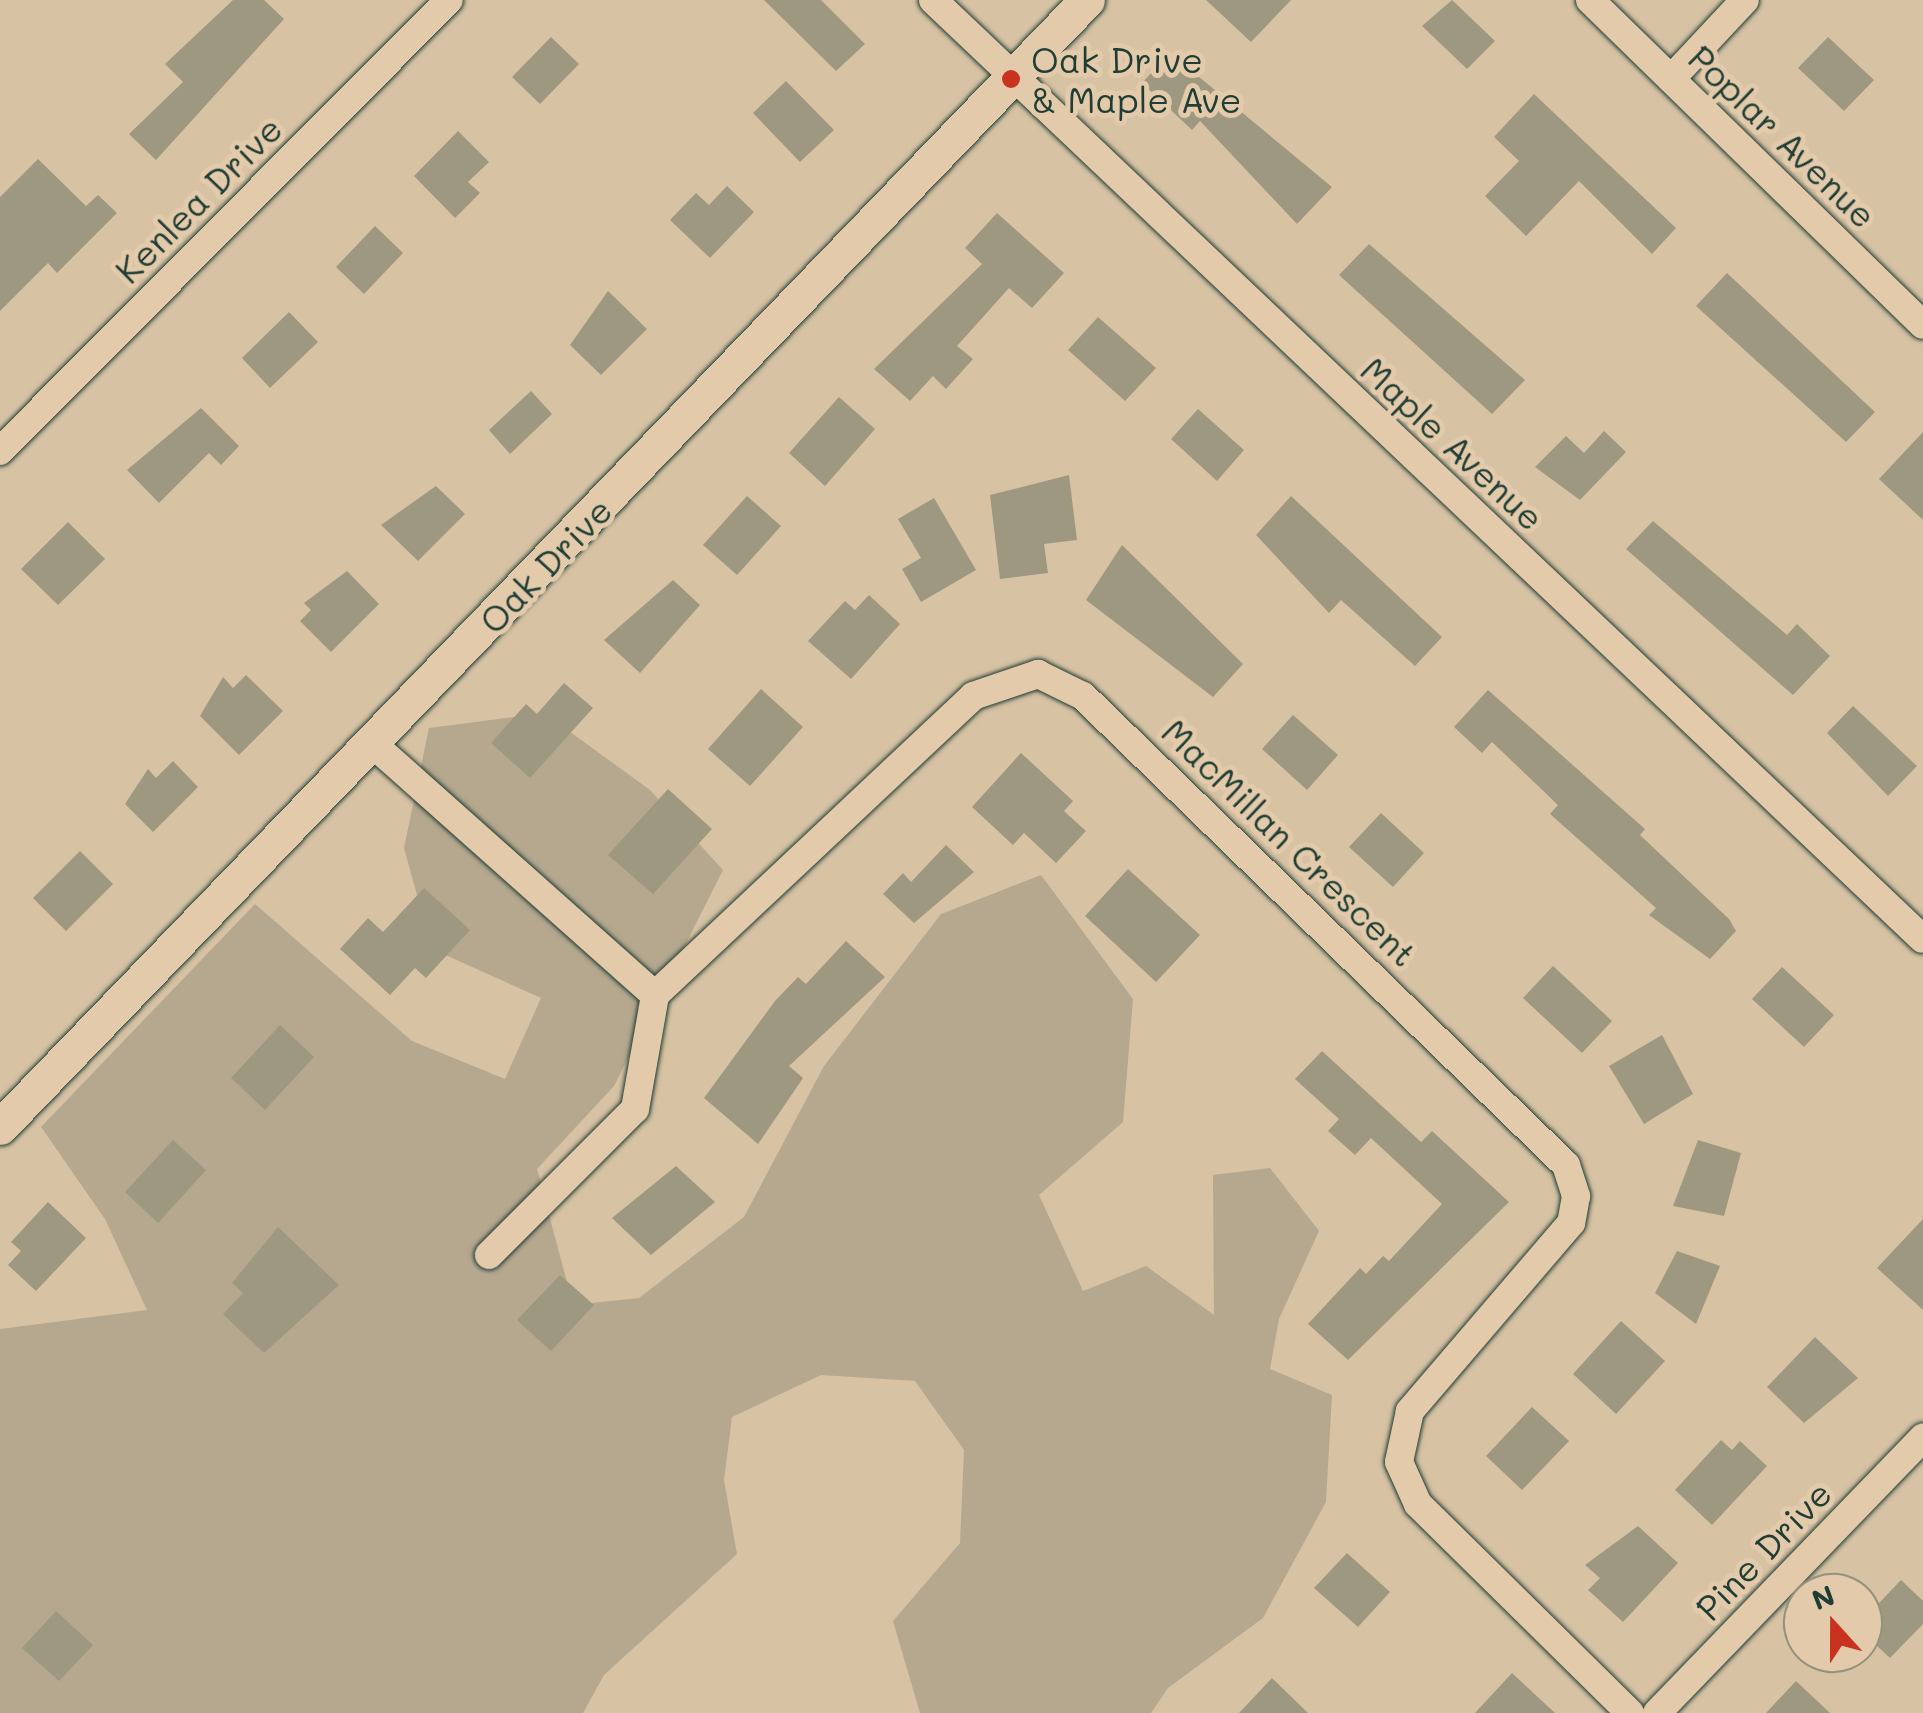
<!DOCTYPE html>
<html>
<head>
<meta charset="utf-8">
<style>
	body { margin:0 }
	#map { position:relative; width:1923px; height:1713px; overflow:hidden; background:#d7c2a4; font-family:Mali,sans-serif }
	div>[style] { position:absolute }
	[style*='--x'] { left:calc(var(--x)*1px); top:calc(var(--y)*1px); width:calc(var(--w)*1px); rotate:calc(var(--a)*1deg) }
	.green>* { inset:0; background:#b5a88f }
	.building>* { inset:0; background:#9e9881 }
	.roads { filter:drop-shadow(0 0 2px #1f3d34) drop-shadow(0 0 2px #1f3d34) }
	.minor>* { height:28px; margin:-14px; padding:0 14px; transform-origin:14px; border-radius:14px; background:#e3caab }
	.tertiary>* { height:35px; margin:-17.5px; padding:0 17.5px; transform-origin:17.5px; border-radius:17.5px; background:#e3caab }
	.dots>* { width:28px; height:28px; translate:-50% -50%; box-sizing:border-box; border:5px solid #e3caab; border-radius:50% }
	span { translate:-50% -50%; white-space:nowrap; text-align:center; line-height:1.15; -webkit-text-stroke:10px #e3caab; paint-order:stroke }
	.poi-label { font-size:35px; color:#1f3d34 }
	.left { translate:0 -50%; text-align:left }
	.street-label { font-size:35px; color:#1f3d34 }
	.north { position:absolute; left:1783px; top:1573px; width:100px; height:100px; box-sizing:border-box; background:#e3caab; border:2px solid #95927b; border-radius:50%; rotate:339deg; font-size:28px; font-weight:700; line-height:40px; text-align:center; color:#1f3d34 }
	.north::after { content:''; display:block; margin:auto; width:35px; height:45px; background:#c8321e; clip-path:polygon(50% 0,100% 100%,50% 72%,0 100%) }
</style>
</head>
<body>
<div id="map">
	<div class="green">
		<div style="clip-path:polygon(544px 713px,650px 790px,723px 870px,614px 1086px,537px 1169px,573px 1305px,639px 1298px,744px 1217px,824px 1066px,941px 914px,1041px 875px,1133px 999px,1123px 1122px,1039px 1195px,1083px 1291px,1146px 1266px,1214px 1315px,1213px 1175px,1270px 1168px,1319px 1231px,1279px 1319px,1270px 1369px,1332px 1395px,1326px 1502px,1263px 1618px,1168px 1688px,1151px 1713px,920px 1713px,893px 1621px,960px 1543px,964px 1450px,915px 1381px,821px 1375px,732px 1417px,724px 1480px,737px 1554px,604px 1675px,583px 1713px,0 1713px,0 1329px,147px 1310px,105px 1219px,41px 1127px,255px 904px,412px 1041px,505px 1079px,541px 998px,432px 949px,404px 848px,429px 728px)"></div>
	</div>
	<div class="building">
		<div style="clip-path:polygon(233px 0,264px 0,284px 19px,156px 160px,129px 134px,183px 82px,165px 64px)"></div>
		<div style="clip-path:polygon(764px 0,821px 0,865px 44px,836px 71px)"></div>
		<div style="clip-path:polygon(1206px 0,1291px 0,1251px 42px)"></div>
		<div style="clip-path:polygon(1452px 0,1495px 41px,1467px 69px,1422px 26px)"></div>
		<div style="clip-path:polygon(551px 37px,579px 64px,540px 104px,512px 77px)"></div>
		<div style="clip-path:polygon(1828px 37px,1874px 80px,1844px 111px,1798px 68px)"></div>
		<div style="clip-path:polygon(1170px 53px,1332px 187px,1297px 224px,1200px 121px,1192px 130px,1142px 83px)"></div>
		<div style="clip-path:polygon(786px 81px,834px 130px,800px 162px,753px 113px)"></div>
		<div style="clip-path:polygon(1534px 94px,1676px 228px,1652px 254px,1579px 181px,1526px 236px,1485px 196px,1519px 161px,1494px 137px)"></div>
		<div style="clip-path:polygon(458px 131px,489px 162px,468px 182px,480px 193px,455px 218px,414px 176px)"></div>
		<div style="clip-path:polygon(38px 159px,86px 206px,98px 195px,117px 213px,57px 273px,48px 263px,0 311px,0 197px)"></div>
		<div style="clip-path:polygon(727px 186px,754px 212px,710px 258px,670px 220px,696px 193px,709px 205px)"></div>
		<div style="clip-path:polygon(997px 213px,1064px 273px,1032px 308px,1009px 288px,957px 346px,973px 359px,946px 389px,933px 376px,910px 401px,874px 369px,982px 264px,965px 248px)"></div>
		<div style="clip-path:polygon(375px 226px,403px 253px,364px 294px,336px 267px)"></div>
		<div style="clip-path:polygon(1369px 244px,1525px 380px,1492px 414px,1339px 275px)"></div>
		<div style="clip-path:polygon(1727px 273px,1875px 412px,1846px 442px,1696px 306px)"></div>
		<div style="clip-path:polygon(608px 291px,647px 329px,601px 375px,570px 345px)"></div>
		<div style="clip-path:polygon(289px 312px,318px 342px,270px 388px,242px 358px)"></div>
		<div style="clip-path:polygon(1098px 317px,1156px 368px,1125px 401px,1068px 350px)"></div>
		<div style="clip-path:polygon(531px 391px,552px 414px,510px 454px,489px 430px)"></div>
		<div style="clip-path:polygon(839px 397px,875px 429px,825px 486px,789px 453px)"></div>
		<div style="clip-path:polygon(201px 408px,239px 446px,221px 465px,209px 453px,159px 503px,127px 470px)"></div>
		<div style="clip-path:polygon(1198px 409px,1244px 450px,1217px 481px,1171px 439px)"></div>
		<div style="clip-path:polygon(1604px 431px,1626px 452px,1580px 500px,1535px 467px,1566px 436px,1584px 453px)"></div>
		<div style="clip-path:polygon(1923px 432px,1923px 520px,1879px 479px)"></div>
		<div style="clip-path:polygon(1069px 475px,1077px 540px,1044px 544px,1048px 573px,1000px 579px,990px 495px)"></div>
		<div style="clip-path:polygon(436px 486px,465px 514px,418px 561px,381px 525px)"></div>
		<div style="clip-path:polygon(747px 496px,781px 526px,737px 575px,703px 545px)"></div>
		<div style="clip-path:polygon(1291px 496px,1442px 637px,1415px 666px,1341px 600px,1329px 613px,1256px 535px)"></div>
		<div style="clip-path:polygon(934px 498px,976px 570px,921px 602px,902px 569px,921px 558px,898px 519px)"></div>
		<div style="clip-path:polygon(1653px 521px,1787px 635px,1797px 624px,1830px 656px,1793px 695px,1626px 549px)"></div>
		<div style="clip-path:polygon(68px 522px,105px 559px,58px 605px,21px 569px)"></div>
		<div style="clip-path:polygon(1122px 545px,1243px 664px,1213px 697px,1086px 600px)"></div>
		<div style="clip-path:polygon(347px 571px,379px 604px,331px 652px,300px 621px,311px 610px,304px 603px)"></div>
		<div style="clip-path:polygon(673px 580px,700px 605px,640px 673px,604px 640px)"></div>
		<div style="clip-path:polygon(869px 595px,900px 624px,851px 679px,808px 641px,845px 601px,855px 610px)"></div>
		<div style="clip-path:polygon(246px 675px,283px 711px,239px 755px,200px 716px,223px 677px,233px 688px)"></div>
		<div style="clip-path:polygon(564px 683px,593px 708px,530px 778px,491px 743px,526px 704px,537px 714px)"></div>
		<div style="clip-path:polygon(761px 689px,803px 727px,750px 786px,708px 749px)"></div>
		<div style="clip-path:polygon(1488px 690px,1645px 829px,1640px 835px,1729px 919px,1736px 931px,1710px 959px,1649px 915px,1656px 908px,1550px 814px,1558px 805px,1492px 742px,1482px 753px,1454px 727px)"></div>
		<div style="clip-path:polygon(1853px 706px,1917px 766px,1888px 796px,1827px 733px)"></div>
		<div style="clip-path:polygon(1293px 715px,1338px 755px,1307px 790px,1262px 749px)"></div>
		<div style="clip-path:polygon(1021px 753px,1073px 801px,1064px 811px,1086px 831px,1056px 863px,1024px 833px,1013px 845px,972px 807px)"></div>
		<div style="clip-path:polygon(173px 761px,198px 787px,153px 832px,125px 804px,148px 769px,156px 778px)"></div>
		<div style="clip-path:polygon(668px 789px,712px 829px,653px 894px,608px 855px)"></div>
		<div style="clip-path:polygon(1381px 813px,1424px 853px,1393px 887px,1349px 847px)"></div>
		<div style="clip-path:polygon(946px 845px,974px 872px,914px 923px,883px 894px,903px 873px,911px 882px)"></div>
		<div style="clip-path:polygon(80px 851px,113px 884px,66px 931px,33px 898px)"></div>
		<div style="clip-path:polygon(1128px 869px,1200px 935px,1156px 982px,1085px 916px)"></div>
		<div style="clip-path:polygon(424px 888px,470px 930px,426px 978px,415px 968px,390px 995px,340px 949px,368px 918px,383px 932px)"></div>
		<div style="clip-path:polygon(846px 941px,885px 977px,789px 1066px,803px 1078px,758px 1144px,704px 1098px,775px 1001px,798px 977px,806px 984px)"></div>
		<div style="clip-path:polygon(1553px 966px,1612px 1021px,1582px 1053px,1523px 998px)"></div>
		<div style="clip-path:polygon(1782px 967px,1834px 1015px,1804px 1047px,1752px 999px)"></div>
		<div style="clip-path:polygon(280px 1025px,314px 1057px,265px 1110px,231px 1078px)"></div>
		<div style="clip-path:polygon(1662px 1035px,1693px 1094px,1644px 1124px,1609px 1066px)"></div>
		<div style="clip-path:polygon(1322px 1051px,1421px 1142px,1432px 1131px,1509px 1202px,1348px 1360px,1308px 1324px,1360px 1268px,1366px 1274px,1383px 1256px,1389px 1261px,1442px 1204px,1371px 1138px,1355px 1155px,1328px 1131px,1339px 1119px,1295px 1079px)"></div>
		<div style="clip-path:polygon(173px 1140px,206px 1170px,158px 1223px,125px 1192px)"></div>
		<div style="clip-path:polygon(1698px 1140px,1741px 1153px,1724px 1216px,1673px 1206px)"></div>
		<div style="clip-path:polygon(676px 1166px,715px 1202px,651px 1255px,612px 1218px)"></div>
		<div style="clip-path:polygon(48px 1202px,86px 1238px,36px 1291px,8px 1265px,21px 1251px,11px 1242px)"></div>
		<div style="clip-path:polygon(1923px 1219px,1923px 1310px,1877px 1268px)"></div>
		<div style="clip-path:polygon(278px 1227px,339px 1285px,264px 1353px,223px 1314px,243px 1293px,232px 1283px)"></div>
		<div style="clip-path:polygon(1677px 1251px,1720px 1266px,1696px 1324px,1655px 1293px)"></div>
		<div style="clip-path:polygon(560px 1275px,594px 1305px,551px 1351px,517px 1320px)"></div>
		<div style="clip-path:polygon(1621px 1321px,1665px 1361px,1616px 1414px,1573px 1374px)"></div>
		<div style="clip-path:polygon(1815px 1337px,1858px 1378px,1804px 1423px,1767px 1387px)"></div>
		<div style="clip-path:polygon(1532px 1407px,1569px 1441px,1522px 1490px,1486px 1456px)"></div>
		<div style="clip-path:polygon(1721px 1440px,1732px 1450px,1740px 1441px,1767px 1466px,1712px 1525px,1675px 1490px)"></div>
		<div style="clip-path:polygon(1638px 1526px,1678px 1563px,1623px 1622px,1588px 1590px,1600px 1578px,1585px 1565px)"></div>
		<div style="clip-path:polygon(1347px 1553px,1390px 1592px,1358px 1627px,1314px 1588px)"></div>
		<div style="clip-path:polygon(1901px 1580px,1923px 1601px,1923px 1624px,1890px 1658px,1863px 1633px,1863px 1620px)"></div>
		<div style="clip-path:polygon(56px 1611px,93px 1645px,59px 1681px,22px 1648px)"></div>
		<div style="clip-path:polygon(1512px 1673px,1555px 1713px,1475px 1713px)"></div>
		<div style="clip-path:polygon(1272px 1678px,1308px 1713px,1239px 1713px)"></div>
		<div style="clip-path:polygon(1796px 1681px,1830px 1713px,1766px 1713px)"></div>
	</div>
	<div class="roads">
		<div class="minor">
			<div style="--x:933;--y:0;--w:1364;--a:43.49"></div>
			<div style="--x:1590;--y:0;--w:465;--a:44.3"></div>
			<div style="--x:1671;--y:79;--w:108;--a:-46.9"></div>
			<div style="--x:0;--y:451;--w:636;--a:-45.13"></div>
			<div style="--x:373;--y:744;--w:378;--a:41.7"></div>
			<div style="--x:489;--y:1255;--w:206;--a:-45"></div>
			<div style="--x:635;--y:1109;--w:116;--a:-80"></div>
			<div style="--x:655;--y:995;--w:436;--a:-43.2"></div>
			<div style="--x:973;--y:696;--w:69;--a:-18.7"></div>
			<div style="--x:1038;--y:674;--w:50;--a:26.1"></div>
			<div style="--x:1083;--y:696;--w:673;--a:44.16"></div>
			<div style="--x:1566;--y:1165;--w:33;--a:72"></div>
			<div style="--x:1576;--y:1196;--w:27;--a:100"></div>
			<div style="--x:1571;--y:1223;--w:248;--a:130.6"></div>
			<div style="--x:1410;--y:1411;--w:52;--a:102.2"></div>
			<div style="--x:1399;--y:1462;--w:46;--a:65.7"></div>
			<div style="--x:1418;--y:1504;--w:298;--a:44.6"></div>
			<div style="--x:1657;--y:1713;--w:383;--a:-46"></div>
		</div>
		<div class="tertiary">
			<div style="--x:0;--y:1127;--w:1566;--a:-46.04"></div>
		</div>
	</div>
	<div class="dots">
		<div style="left:1011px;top:79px;background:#c8321e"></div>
	</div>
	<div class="poi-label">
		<span class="left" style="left:1031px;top:79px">Oak Drive<br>&amp; Maple Ave</span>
	</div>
	<div class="street-label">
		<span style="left:1783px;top:136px;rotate:44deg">Poplar Avenue</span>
		<span style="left:198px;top:199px;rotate:-45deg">Kenlea Drive</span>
		<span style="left:1453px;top:443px;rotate:43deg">Maple Avenue</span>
		<span style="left:545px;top:565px;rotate:-46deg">Oak Drive</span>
		<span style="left:1290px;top:842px;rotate:44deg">MacMillan Crescent</span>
		<span style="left:1763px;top:1550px;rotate:-46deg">Pine Drive</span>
	</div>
	<div class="north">N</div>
</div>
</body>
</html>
